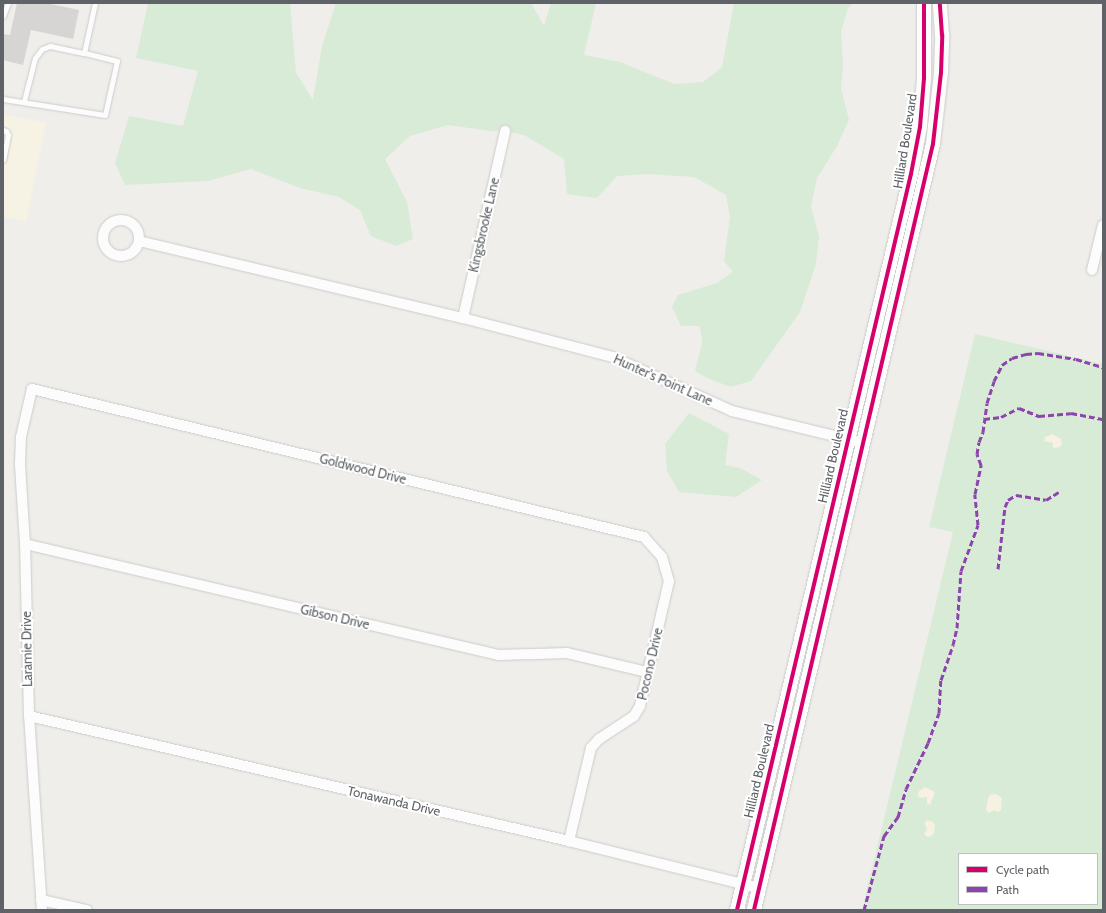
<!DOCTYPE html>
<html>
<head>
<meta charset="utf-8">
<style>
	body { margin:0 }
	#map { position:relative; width:1106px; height:913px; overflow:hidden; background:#efeeea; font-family:Cabin,sans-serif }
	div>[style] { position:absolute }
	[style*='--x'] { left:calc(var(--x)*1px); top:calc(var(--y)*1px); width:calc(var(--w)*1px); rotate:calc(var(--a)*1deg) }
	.commercial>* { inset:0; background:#f7f3e4 }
	.green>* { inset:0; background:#d8ebd6 }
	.sand>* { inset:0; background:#f6f1e1 }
	.building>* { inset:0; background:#d6d5d3 }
	.roads { filter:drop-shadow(0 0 1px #cbcccc) drop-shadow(0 0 1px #cbcccc) }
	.lane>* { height:5px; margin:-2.5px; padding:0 2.5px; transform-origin:2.5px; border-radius:2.5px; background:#fdfcfc }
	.street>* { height:10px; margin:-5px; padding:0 5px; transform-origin:5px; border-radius:5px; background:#fdfcfc }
	.street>.ring { margin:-5px; padding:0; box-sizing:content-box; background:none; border:10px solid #fdfcfc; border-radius:50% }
	.secondary>* { height:14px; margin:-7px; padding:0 7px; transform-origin:7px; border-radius:7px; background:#fdfcfc }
	.quiet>* { height:3px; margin-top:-1.5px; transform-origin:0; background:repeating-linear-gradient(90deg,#8e44ad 0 6px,transparent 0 9px) }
	.cycleway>* { height:4px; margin:-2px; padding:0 2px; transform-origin:2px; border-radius:2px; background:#d6006c }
	span { translate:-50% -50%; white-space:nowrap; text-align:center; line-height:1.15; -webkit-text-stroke:4px #fff; paint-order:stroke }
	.street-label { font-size:13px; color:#5f6368 }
	.frame { position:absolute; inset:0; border:4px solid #5f6368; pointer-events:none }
	.legend { position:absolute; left:958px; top:853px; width:140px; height:52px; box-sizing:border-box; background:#fff; border:1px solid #bfc1c3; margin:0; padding:5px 7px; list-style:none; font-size:12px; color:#5f6368 }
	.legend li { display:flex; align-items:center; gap:8px; height:20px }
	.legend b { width:20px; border:1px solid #bfc1c3 }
</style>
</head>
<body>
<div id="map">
	<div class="commercial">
		<div style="clip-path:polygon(3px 114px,46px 123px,26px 221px,3px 217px)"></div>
	</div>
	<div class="green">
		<div style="clip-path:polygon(148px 3px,290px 3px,296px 73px,313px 100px,322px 46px,336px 3px,531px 3px,544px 26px,551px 3px,596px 3px,584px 55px,620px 62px,674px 84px,703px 82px,722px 67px,734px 3px,853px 3px,848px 8px,841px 32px,843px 65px,841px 88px,849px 120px,837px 146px,817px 178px,811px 206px,819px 237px,816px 264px,800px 312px,751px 381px,731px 387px,709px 379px,695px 371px,702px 343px,700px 326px,681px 326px,672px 307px,678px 295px,717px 283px,733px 272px,724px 261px,730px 217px,726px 195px,694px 177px,648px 174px,617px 176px,597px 198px,567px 194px,564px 159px,524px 135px,505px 131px,491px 131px,448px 125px,410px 136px,385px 159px,407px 202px,413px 239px,396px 246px,371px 236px,360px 210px,339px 197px,300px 188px,251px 169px,208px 181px,125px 185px,115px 163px,129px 116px,183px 126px,198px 71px,136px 58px)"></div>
		<div style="clip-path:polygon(evenodd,975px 334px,1103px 364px,1103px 910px,862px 910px,953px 532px,929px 527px,975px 334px,959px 854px,1097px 854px,1097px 904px,959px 904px,959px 854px)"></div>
		<div style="clip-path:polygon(689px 413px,729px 434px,725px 465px,740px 468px,762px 480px,736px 497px,679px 492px,667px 471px,665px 444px)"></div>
	</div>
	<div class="sand">
		<div style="clip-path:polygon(1052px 434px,1061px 439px,1062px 444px,1060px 447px,1053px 448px,1053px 443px,1044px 441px,1045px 437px)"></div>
		<div style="clip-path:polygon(925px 787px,935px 792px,930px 805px,927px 803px,927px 797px,920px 798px,918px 795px,919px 791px)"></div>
		<div style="clip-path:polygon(996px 794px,1002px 798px,1001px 810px,998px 812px,994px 810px,989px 813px,986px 810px,988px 799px,990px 795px)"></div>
		<div style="clip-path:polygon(927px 820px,933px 822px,935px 825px,934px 833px,930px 837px,926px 836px,924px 833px,927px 830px,925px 823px)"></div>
	</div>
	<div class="building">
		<div style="clip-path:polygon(17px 3px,46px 3px,79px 10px,73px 39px,31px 30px,23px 65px,3px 60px,3px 34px,10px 35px)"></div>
	</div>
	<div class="roads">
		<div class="lane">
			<div style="--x:3;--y:16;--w:14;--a:-69"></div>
			<div style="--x:3;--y:99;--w:103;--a:8.9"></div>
			<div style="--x:105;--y:115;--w:55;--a:-77.5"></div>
			<div style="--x:117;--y:61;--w:34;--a:-166"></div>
			<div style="--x:84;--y:53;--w:51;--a:-77.6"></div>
			<div style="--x:24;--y:101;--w:44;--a:-75.7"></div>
			<div style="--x:35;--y:58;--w:11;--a:-52"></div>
			<div style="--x:42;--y:49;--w:9;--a:-21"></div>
			<div style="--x:50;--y:46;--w:35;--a:12"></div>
			<div style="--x:3;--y:130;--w:3;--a:18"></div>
			<div style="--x:6;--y:131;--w:4;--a:63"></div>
			<div style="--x:8;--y:135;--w:25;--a:101"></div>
		</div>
		<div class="street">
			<div class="ring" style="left:103px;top:220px;width:26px;height:26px"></div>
			<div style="--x:139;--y:241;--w:333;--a:13.4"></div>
			<div style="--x:463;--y:318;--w:155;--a:14.6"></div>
			<div style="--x:613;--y:357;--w:131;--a:24.4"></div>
			<div style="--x:732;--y:411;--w:135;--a:13.7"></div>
			<div style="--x:1092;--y:270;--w:46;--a:-76.3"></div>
			<div style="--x:463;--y:318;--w:192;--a:-77.3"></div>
			<div style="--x:25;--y:544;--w:487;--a:13.2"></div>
			<div style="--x:499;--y:655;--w:68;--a:-1.7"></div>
			<div style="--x:567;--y:653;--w:82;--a:13.4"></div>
			<div style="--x:29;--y:716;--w:554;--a:13.03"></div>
			<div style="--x:569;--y:841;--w:196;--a:13.9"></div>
			<div style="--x:41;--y:900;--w:47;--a:12.3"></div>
			<div style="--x:42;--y:910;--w:194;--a:-93.8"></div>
			<div style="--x:29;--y:716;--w:172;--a:-91.3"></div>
			<div style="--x:25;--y:544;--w:80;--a:-93.6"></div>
			<div style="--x:20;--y:464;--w:27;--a:-88"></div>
			<div style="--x:21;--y:437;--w:49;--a:-77.1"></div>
			<div style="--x:32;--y:389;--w:630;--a:13.59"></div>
			<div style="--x:644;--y:537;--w:27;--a:48"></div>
			<div style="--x:662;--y:557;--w:25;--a:74"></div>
			<div style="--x:669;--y:581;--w:128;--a:103.1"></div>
			<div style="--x:640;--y:706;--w:12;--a:121"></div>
			<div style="--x:634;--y:716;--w:42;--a:146.7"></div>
			<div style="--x:599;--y:739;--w:12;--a:132"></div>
			<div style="--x:591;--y:748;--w:96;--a:103.3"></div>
		</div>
		<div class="secondary">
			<div style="--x:737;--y:910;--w:756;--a:-76.7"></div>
			<div style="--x:911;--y:174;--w:48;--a:-79.2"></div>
			<div style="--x:920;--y:127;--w:49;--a:-85.3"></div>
			<div style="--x:924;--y:78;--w:75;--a:-90"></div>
			<div style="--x:754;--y:910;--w:787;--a:-76.85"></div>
			<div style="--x:933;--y:144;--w:71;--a:-83.6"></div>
			<div style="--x:941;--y:73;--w:38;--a:-88"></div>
			<div style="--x:942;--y:35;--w:32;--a:-94"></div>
		</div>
	</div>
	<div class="quiet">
		<div style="--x:984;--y:419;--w:17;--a:-7"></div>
		<div style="--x:1001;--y:417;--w:20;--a:-27"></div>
		<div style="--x:1019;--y:408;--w:22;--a:22"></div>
		<div style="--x:1039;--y:416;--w:32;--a:-5"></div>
		<div style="--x:1071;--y:413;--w:33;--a:11"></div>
		<div style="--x:998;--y:569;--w:62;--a:-83.6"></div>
		<div style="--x:1005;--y:507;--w:8;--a:-67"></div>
		<div style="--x:1008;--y:500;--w:9;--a:-32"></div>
		<div style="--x:1016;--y:495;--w:30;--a:9"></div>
		<div style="--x:1046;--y:500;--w:15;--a:-32"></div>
		<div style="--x:864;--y:910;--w:77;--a:-74.9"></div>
		<div style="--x:884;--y:836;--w:24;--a:-54"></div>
		<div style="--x:898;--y:817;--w:29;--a:-74"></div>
		<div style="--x:906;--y:789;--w:51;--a:-64.4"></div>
		<div style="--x:928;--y:743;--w:32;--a:-70"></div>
		<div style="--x:939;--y:713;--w:33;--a:-87"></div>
		<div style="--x:941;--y:680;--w:37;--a:-71"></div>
		<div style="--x:953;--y:645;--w:17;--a:-77"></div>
		<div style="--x:957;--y:628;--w:57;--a:-86"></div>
		<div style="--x:961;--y:571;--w:49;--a:-69.7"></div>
		<div style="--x:978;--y:525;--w:31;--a:-96"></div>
		<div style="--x:975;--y:494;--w:30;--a:-78"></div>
		<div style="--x:981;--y:465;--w:12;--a:-110"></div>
		<div style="--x:977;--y:454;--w:12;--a:-81"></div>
		<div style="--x:979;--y:442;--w:11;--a:-68"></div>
		<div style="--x:983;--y:432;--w:29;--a:-82"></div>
		<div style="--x:987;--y:403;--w:23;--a:-72"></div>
		<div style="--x:994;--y:381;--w:18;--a:-63"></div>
		<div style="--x:1002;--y:365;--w:12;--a:-35"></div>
		<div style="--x:1012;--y:358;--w:15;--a:-16"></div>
		<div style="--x:1026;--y:354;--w:12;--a:-5"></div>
		<div style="--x:1038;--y:353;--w:38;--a:9"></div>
		<div style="--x:1076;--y:359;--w:28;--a:17"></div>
	</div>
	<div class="cycleway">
		<div style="--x:737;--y:910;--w:756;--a:-76.7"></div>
		<div style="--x:911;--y:174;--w:48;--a:-79.2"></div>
		<div style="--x:920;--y:127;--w:49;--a:-85.3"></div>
		<div style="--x:924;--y:78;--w:75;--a:-90"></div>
		<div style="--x:754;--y:910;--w:787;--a:-76.85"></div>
		<div style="--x:933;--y:144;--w:71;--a:-83.6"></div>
		<div style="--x:941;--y:73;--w:38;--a:-88"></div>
		<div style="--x:942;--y:35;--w:32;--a:-94"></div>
	</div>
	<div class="street-label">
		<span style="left:905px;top:141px;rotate:-81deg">Hilliard Boulevard</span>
		<span style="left:484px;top:225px;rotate:-77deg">Kingsbrooke Lane</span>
		<span style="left:663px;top:380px;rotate:24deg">Hunter's Point Lane</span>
		<span style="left:833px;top:456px;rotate:-77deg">Hilliard Boulevard</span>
		<span style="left:363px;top:469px;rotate:14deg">Goldwood Drive</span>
		<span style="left:335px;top:617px;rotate:13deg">Gibson Drive</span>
		<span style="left:27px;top:649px;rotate:-91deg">Laramie Drive</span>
		<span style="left:650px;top:664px;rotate:-77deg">Pocono Drive</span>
		<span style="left:759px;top:771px;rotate:-77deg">Hilliard Boulevard</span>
		<span style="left:394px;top:801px;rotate:13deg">Tonawanda Drive</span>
	</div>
	<div class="frame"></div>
	<ul class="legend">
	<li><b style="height:5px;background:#d6006c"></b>Cycle path</li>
	<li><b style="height:5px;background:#8e44ad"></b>Path</li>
	</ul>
</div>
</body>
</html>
